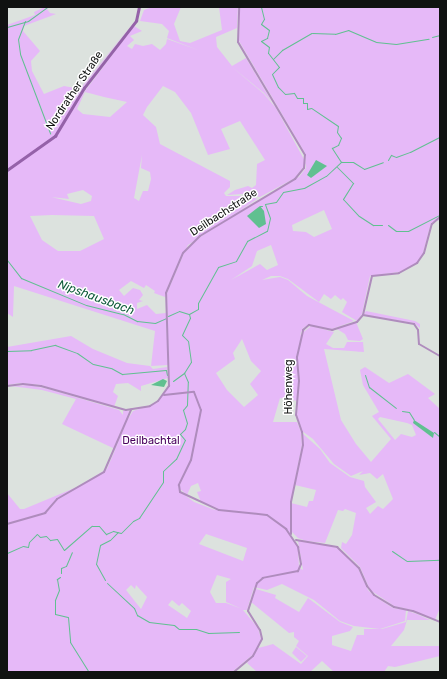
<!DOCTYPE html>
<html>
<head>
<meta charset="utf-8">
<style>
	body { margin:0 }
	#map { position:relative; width:447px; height:679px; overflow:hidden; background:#dce2de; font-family:Rubik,sans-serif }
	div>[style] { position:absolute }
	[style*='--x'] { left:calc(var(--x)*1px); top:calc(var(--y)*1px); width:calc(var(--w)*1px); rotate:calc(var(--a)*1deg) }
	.green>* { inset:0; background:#e6b9f8 }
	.water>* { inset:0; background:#60c090 }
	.stream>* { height:1px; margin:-0.5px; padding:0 0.5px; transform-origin:0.5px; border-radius:0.5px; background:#60c090 }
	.minor>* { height:2px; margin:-1px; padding:0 1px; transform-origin:1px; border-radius:1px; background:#af8cbd }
	.secondary>* { height:2.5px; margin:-1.25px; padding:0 1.25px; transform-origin:1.25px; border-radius:1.25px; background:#9562a9 }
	span { translate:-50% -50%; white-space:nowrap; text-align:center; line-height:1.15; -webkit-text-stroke:3px #fff; paint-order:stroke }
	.street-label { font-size:11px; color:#101211 }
	.park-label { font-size:11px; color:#49015d }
	.water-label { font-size:12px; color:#115b3c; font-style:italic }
	.frame { position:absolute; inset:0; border:8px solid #101211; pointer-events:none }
</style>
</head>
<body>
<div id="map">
	<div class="green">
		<div style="clip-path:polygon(evenodd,45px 7px,49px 7px,47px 9px,50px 13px,56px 14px,24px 26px,23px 31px,40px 51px,31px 61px,32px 71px,44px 94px,64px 86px,80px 89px,133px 23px,81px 90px,77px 97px,79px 99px,134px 26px,142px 31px,130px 36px,134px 40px,127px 46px,132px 49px,135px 44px,143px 46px,152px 44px,160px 50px,166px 44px,167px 39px,198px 50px,167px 38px,169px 31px,162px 24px,140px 21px,144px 10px,152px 7px,181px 7px,174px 24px,180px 41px,190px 43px,222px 30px,219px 7px,238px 7px,237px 28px,216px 37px,217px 47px,232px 66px,246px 58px,272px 102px,264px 93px,232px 67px,264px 94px,276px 108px,306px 163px,295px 178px,260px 197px,242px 194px,227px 195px,235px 190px,248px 186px,252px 188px,256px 185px,257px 164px,265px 160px,240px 121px,221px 129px,230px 149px,208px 155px,191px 113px,175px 92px,163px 86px,147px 107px,143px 115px,156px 127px,160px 144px,230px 181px,230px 187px,224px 193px,226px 196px,252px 196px,257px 199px,188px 245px,168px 286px,165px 297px,154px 293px,155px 291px,146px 285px,144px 288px,131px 281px,119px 290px,124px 296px,133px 288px,140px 290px,143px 295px,139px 300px,143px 301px,137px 303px,137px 309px,147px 305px,156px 314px,166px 313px,168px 365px,151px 366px,155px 331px,14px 286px,13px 317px,7px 313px,7px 25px,35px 15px,34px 12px,45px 7px,85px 92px,104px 97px,127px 102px,110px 117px,83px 114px,77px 109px,85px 92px,45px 7px,142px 155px,141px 168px,150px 172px,151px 179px,148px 191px,143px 191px,139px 201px,134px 198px,142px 155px,45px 7px,83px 190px,92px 196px,91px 201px,81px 204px,51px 197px,69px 199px,67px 194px,83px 190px,45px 7px,52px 215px,94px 216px,104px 239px,80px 251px,58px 251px,42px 240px,30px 216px,52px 215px)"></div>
		<div style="clip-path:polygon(evenodd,240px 7px,440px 7px,440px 221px,437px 220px,431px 223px,423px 253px,417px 263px,399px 272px,370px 276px,362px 314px,357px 321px,342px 312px,347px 302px,343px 298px,341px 300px,335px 295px,331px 299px,324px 294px,319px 302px,288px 279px,280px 276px,271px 276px,262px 280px,280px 277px,288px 280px,307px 296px,354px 321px,332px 329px,308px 325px,303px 328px,300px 335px,311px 326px,334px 332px,326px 344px,333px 348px,344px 348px,347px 342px,363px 342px,364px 352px,324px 349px,341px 420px,356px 444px,371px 462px,391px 439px,372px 416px,379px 412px,363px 385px,360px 370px,365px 367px,389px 383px,408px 374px,435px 394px,428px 398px,440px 409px,440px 608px,435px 620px,412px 610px,394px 606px,370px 590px,360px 567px,341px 548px,342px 542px,346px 544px,352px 535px,356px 513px,345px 509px,343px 511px,338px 510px,325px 543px,306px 541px,298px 538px,292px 532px,291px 503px,307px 507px,309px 501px,313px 501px,316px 490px,295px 485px,303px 445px,302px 433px,320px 449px,330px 463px,350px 477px,364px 481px,365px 487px,376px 502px,366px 508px,370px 514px,378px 506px,383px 509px,393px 499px,383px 474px,377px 479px,370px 473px,359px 475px,363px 471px,351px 476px,334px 464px,313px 439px,302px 431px,297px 415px,300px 380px,298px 401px,280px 398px,273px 422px,297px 422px,301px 432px,302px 445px,290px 506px,290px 535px,298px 547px,299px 568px,303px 570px,298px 541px,332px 546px,340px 550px,358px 568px,368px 590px,374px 596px,393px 608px,406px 610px,405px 621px,380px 629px,354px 626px,340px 621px,314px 600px,282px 584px,267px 590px,254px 587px,247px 610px,243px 610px,258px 628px,261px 639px,255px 653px,232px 672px,7px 672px,7px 493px,20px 509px,24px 509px,77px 487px,107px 469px,120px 438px,115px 449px,62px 424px,76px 399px,42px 390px,11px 386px,30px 385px,52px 390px,119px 410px,123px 415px,123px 411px,129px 411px,128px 419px,133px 411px,157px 403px,169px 386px,167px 293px,184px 253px,196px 240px,237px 212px,299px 177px,306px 168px,305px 153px,239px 41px,240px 7px,324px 210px,332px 229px,314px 237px,306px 232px,293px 231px,292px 225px,324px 210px,240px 7px,271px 245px,278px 265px,267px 270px,260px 264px,231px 280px,252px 266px,257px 251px,271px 245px,240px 7px,242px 339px,251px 361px,261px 371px,250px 384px,258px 395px,244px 407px,227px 390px,216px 373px,235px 359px,233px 353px,242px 339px,240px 7px,380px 417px,407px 423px,412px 425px,416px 435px,412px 437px,401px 434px,395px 440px,378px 419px,380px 417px,240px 7px,198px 483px,201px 491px,197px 492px,201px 502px,217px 508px,215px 510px,194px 502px,181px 492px,180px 489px,187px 495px,191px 486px,198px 483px,240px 7px,206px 534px,247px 548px,243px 561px,199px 544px,206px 534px,240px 7px,217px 575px,231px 579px,226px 582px,226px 602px,242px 609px,226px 603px,216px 603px,210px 592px,217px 575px,240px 7px,131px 585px,135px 589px,136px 585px,147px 597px,141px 609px,126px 590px,131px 585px,240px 7px,172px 600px,179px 606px,182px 603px,191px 611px,187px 618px,168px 605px,172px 600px)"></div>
		<div style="clip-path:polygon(366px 311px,415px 321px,420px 324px,420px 328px,414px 323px,367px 315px,364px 314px)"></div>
		<div style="clip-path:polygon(356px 322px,363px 339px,360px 341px,348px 340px,345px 334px,337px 329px)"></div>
		<div style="clip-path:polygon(71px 336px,93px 349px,127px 363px,150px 366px,153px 369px,167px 367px,168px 378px,141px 386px,141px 391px,128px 383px,116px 384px,113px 392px,118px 396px,114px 407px,41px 385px,20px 383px,7px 385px,7px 347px)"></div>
		<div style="clip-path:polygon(256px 589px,276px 595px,275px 598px,299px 612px,308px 598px,340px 622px,353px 627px,350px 631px,332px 636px,332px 645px,351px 651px,357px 635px,364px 635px,364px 629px,382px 629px,406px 622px,408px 611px,417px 614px,430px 620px,407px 620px,404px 630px,391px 646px,440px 646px,440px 656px,395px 667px,388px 666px,384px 672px,334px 672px,322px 661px,310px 672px,257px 672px,247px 663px,258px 648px,266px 646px,273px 644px,301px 664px,308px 656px,296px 646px,299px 641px,294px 637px,294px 632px,289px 633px,251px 602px)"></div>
		<div style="clip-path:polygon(296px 647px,307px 656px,301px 662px,292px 653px)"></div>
	</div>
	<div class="water">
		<div style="clip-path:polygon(316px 160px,327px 166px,311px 178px,307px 175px)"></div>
		<div style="clip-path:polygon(260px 206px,264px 211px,266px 224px,259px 228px,247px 216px)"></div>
		<div style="clip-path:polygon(163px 379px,167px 381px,164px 387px,151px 385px)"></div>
		<div style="clip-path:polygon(414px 420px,434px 433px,433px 438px,413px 423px)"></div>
	</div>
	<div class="stream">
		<div style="--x:25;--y:21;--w:19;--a:111"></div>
		<div style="--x:18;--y:39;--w:15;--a:82"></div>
		<div style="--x:20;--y:54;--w:85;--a:69.2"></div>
		<div style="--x:7;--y:27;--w:22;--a:-16"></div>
		<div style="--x:28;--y:21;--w:24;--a:-36"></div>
		<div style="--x:432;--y:37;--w:8;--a:-14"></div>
		<div style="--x:273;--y:59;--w:13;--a:-45"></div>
		<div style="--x:282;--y:50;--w:34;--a:-30"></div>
		<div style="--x:312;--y:33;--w:23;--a:2"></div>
		<div style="--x:335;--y:34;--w:14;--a:-17"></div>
		<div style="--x:348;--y:30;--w:30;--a:23"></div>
		<div style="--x:376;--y:42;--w:20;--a:6"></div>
		<div style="--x:396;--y:44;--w:33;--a:-9"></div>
		<div style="--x:388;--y:160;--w:6;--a:-59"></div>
		<div style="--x:391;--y:155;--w:5;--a:22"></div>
		<div style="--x:396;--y:157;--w:15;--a:-20"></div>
		<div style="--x:410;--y:152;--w:34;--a:-27"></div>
		<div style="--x:341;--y:162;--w:12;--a:0"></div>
		<div style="--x:353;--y:162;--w:13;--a:32"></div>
		<div style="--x:364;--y:169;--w:20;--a:-20"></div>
		<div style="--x:337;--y:167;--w:23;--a:45"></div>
		<div style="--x:353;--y:183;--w:19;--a:122"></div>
		<div style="--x:343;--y:199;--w:23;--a:47"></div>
		<div style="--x:359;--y:216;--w:17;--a:33"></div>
		<div style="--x:373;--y:225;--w:9;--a:0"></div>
		<div style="--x:260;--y:206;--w:2;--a:0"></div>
		<div style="--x:388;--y:225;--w:10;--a:37"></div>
		<div style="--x:396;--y:231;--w:12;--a:0"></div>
		<div style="--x:408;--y:231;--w:36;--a:-27"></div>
		<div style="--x:7;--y:260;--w:23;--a:52"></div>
		<div style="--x:21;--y:278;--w:70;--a:22.6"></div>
		<div style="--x:86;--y:305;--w:38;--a:14"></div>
		<div style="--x:123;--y:314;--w:16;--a:27"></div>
		<div style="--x:137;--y:321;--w:18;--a:6"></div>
		<div style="--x:155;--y:323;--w:12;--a:-24"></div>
		<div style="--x:168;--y:316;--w:12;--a:-24"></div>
		<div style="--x:179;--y:311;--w:10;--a:17"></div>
		<div style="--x:7;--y:351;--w:24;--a:-2"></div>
		<div style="--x:31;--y:350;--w:25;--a:-12"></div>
		<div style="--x:55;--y:345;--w:23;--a:20"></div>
		<div style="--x:77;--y:353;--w:19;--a:35"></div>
		<div style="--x:93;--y:364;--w:18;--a:13"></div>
		<div style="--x:111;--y:368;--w:13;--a:29"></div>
		<div style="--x:122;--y:374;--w:44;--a:-5.2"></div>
		<div style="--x:166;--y:370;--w:5;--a:79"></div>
		<div style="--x:365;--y:375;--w:13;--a:72"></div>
		<div style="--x:369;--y:387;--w:34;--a:38"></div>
		<div style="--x:173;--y:381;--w:14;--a:-36"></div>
		<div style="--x:402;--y:411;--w:7;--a:8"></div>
		<div style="--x:409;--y:412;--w:9;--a:58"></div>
		<div style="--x:434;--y:432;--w:8;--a:40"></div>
		<div style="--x:392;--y:551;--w:18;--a:34"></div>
		<div style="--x:407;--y:561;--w:33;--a:-2"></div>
		<div style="--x:7;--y:553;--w:17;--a:-24"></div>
		<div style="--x:23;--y:546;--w:5;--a:11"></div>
		<div style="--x:28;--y:547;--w:5;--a:-79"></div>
		<div style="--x:29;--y:542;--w:11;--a:-45"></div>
		<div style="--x:37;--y:534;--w:4;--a:45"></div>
		<div style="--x:40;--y:537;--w:6;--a:-9"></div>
		<div style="--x:46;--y:536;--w:6;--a:45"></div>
		<div style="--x:50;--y:540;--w:7;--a:-8"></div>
		<div style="--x:57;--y:539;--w:13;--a:58"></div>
		<div style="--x:64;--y:550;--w:37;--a:-41"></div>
		<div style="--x:92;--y:526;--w:7;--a:0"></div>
		<div style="--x:99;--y:526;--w:11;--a:49"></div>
		<div style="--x:106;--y:534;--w:8;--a:-23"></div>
		<div style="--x:113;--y:531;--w:8;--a:14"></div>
		<div style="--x:121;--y:533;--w:17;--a:-45"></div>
		<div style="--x:133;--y:521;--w:7;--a:-27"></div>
		<div style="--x:139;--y:518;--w:43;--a:-56.3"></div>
		<div style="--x:163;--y:482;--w:11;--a:-90"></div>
		<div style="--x:163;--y:471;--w:18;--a:-43"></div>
		<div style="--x:176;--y:459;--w:21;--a:-65"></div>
		<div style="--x:185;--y:440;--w:8;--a:-130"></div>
		<div style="--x:180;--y:434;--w:7;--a:-45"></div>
		<div style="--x:185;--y:429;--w:6;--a:-72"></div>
		<div style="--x:187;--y:423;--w:14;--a:-107"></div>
		<div style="--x:183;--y:410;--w:6;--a:-51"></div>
		<div style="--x:187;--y:405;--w:23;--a:-88"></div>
		<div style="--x:188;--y:382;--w:10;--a:-114"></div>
		<div style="--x:184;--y:373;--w:13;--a:-58"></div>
		<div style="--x:191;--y:362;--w:21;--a:-98"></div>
		<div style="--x:188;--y:341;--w:8;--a:-135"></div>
		<div style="--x:182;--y:335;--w:19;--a:-65"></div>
		<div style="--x:190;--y:318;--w:4;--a:-104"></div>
		<div style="--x:189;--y:314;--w:10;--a:-29"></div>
		<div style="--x:198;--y:309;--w:6;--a:-90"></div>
		<div style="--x:198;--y:303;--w:41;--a:-60.9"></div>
		<div style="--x:218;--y:267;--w:19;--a:-18"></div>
		<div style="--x:236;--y:261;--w:23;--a:-61"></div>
		<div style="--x:247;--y:241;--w:22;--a:-27"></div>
		<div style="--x:267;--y:231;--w:13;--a:-77"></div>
		<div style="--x:270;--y:218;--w:15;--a:-110"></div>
		<div style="--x:265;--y:204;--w:11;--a:-10"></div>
		<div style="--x:276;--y:202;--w:12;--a:-55"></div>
		<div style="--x:283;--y:192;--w:21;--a:-11"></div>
		<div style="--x:304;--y:188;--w:25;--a:-29"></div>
		<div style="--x:326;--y:176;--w:21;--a:-43"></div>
		<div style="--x:341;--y:162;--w:17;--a:-123"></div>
		<div style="--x:332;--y:148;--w:7;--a:-27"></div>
		<div style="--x:338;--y:145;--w:8;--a:-67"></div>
		<div style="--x:341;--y:138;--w:7;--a:-124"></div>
		<div style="--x:337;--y:132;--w:6;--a:-81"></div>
		<div style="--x:338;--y:126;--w:32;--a:-146"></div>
		<div style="--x:311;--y:108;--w:4;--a:166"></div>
		<div style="--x:307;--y:109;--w:6;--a:-90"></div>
		<div style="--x:307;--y:103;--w:4;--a:180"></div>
		<div style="--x:303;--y:103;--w:5;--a:-90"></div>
		<div style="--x:303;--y:98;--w:6;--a:180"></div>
		<div style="--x:297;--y:98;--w:6;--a:-121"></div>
		<div style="--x:294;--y:93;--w:9;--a:174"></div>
		<div style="--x:285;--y:94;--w:10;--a:-135"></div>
		<div style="--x:278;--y:87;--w:14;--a:-115"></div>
		<div style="--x:272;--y:74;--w:10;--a:-45"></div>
		<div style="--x:279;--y:67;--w:18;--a:-128"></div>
		<div style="--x:268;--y:53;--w:6;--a:-81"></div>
		<div style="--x:269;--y:47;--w:10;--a:-143"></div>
		<div style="--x:261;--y:41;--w:7;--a:-27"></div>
		<div style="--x:267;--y:38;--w:8;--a:-76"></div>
		<div style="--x:269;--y:30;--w:10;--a:-143"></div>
		<div style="--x:261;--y:24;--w:6;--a:-59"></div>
		<div style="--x:264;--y:19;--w:12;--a:-104"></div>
		<div style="--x:61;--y:573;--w:5;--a:-90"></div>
		<div style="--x:61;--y:568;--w:5;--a:-22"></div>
		<div style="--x:66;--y:566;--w:15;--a:-67"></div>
		<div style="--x:60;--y:577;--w:4;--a:146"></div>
		<div style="--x:57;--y:579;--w:11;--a:80"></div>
		<div style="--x:59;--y:590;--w:11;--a:112"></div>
		<div style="--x:55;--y:600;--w:14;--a:90"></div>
		<div style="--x:55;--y:614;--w:13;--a:13"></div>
		<div style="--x:68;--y:617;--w:25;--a:85"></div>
		<div style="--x:70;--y:642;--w:36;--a:58"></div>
		<div style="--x:105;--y:580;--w:18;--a:-119"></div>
		<div style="--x:96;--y:564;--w:19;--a:-78"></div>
		<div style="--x:100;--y:545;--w:11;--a:-27"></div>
		<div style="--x:110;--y:540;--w:11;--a:-45"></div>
		<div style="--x:107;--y:583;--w:37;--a:43"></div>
		<div style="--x:134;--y:608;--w:8;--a:67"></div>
		<div style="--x:137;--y:615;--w:14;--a:30"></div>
		<div style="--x:149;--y:622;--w:25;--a:7"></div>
		<div style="--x:174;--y:625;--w:6;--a:39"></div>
		<div style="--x:179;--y:629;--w:17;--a:0"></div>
		<div style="--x:196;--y:629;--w:13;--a:18"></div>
		<div style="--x:208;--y:633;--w:31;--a:-2"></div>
	</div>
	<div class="minor">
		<div style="--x:363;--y:315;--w:52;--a:10"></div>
		<div style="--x:414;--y:324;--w:7;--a:56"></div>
		<div style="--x:418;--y:330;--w:14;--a:86"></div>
		<div style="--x:419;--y:344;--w:24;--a:30"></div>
		<div style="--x:7;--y:386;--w:16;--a:-7"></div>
		<div style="--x:23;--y:384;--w:18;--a:6"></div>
		<div style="--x:41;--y:386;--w:88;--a:15.8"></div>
		<div style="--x:126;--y:410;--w:24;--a:-9"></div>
		<div style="--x:150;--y:406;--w:9;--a:-32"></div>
		<div style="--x:158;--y:401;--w:19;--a:-54"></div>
		<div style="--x:169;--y:386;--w:93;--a:-91.8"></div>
		<div style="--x:166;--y:293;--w:43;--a:-67"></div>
		<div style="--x:183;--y:253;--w:24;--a:-45"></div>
		<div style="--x:200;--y:236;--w:111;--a:-31"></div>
		<div style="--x:295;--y:179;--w:14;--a:-51"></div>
		<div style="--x:304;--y:168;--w:13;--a:-86"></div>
		<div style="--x:305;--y:155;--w:131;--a:-120.7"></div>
		<div style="--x:238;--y:42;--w:35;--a:-88"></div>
		<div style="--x:164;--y:395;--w:30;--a:-6"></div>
		<div style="--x:194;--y:392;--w:19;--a:69"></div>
		<div style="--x:201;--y:410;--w:51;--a:101.3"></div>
		<div style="--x:191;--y:460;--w:28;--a:116"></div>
		<div style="--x:179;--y:485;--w:7;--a:82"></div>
		<div style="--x:180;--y:492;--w:43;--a:24.8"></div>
		<div style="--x:219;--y:510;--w:48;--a:5.9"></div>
		<div style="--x:267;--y:515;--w:24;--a:36"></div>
		<div style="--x:286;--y:529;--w:22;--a:56"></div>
		<div style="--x:298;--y:547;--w:17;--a:80"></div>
		<div style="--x:301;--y:564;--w:8;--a:113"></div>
		<div style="--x:298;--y:571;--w:36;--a:169"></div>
		<div style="--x:263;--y:578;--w:8;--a:140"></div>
		<div style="--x:257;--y:583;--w:29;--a:108"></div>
		<div style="--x:248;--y:611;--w:22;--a:58"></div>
		<div style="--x:260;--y:630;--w:9;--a:77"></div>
		<div style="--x:262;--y:639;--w:19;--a:118"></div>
		<div style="--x:253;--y:656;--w:25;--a:140"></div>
		<div style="--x:7;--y:524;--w:40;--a:-16"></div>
		<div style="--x:45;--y:513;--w:18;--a:-49"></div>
		<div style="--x:57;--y:499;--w:54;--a:-29.9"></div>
		<div style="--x:104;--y:472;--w:68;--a:-66.5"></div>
		<div style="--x:291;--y:534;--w:32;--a:-90"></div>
		<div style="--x:291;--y:502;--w:58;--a:-78.1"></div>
		<div style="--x:303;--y:445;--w:13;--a:-94"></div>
		<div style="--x:302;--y:432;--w:18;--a:-109"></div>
		<div style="--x:296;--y:415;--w:34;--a:-85"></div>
		<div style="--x:299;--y:381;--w:24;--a:-95"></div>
		<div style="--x:297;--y:357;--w:28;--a:-77"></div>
		<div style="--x:303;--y:330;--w:8;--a:-40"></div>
		<div style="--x:309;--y:325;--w:24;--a:12"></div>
		<div style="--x:332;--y:330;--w:26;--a:-18"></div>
		<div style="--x:357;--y:322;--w:9;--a:-49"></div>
		<div style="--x:363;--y:315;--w:40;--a:-77"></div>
		<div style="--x:372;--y:276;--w:27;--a:-6"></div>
		<div style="--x:399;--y:273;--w:21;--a:-29"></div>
		<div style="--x:417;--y:263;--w:12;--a:-55"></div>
		<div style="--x:424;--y:253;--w:30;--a:-75"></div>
		<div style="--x:432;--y:224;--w:11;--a:-41"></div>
		<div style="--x:296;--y:540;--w:42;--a:9.7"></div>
		<div style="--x:337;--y:547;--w:30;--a:44"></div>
		<div style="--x:359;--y:568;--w:20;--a:66"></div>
		<div style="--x:367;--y:586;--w:11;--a:52"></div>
		<div style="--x:374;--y:595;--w:23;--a:31"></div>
		<div style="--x:394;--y:607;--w:19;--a:12"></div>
		<div style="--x:413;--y:611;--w:29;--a:22"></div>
	</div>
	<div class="secondary">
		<div style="--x:7;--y:170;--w:59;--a:-35.3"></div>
		<div style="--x:55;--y:136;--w:56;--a:-58.9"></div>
		<div style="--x:84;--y:88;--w:85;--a:-52.2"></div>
		<div style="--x:136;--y:21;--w:14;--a:-78"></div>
	</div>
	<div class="street-label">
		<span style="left:75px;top:91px;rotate:-56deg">Nordrather Straße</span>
		<span style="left:224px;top:213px;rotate:-33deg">Deilbachstraße</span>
		<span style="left:289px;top:387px;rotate:-90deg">Höhenweg</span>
	</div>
	<div class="park-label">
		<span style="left:151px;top:441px">Deilbachtal</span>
	</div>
	<div class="water-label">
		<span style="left:96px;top:298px;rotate:20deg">Nipshausbach</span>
	</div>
	<div class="frame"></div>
</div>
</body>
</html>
